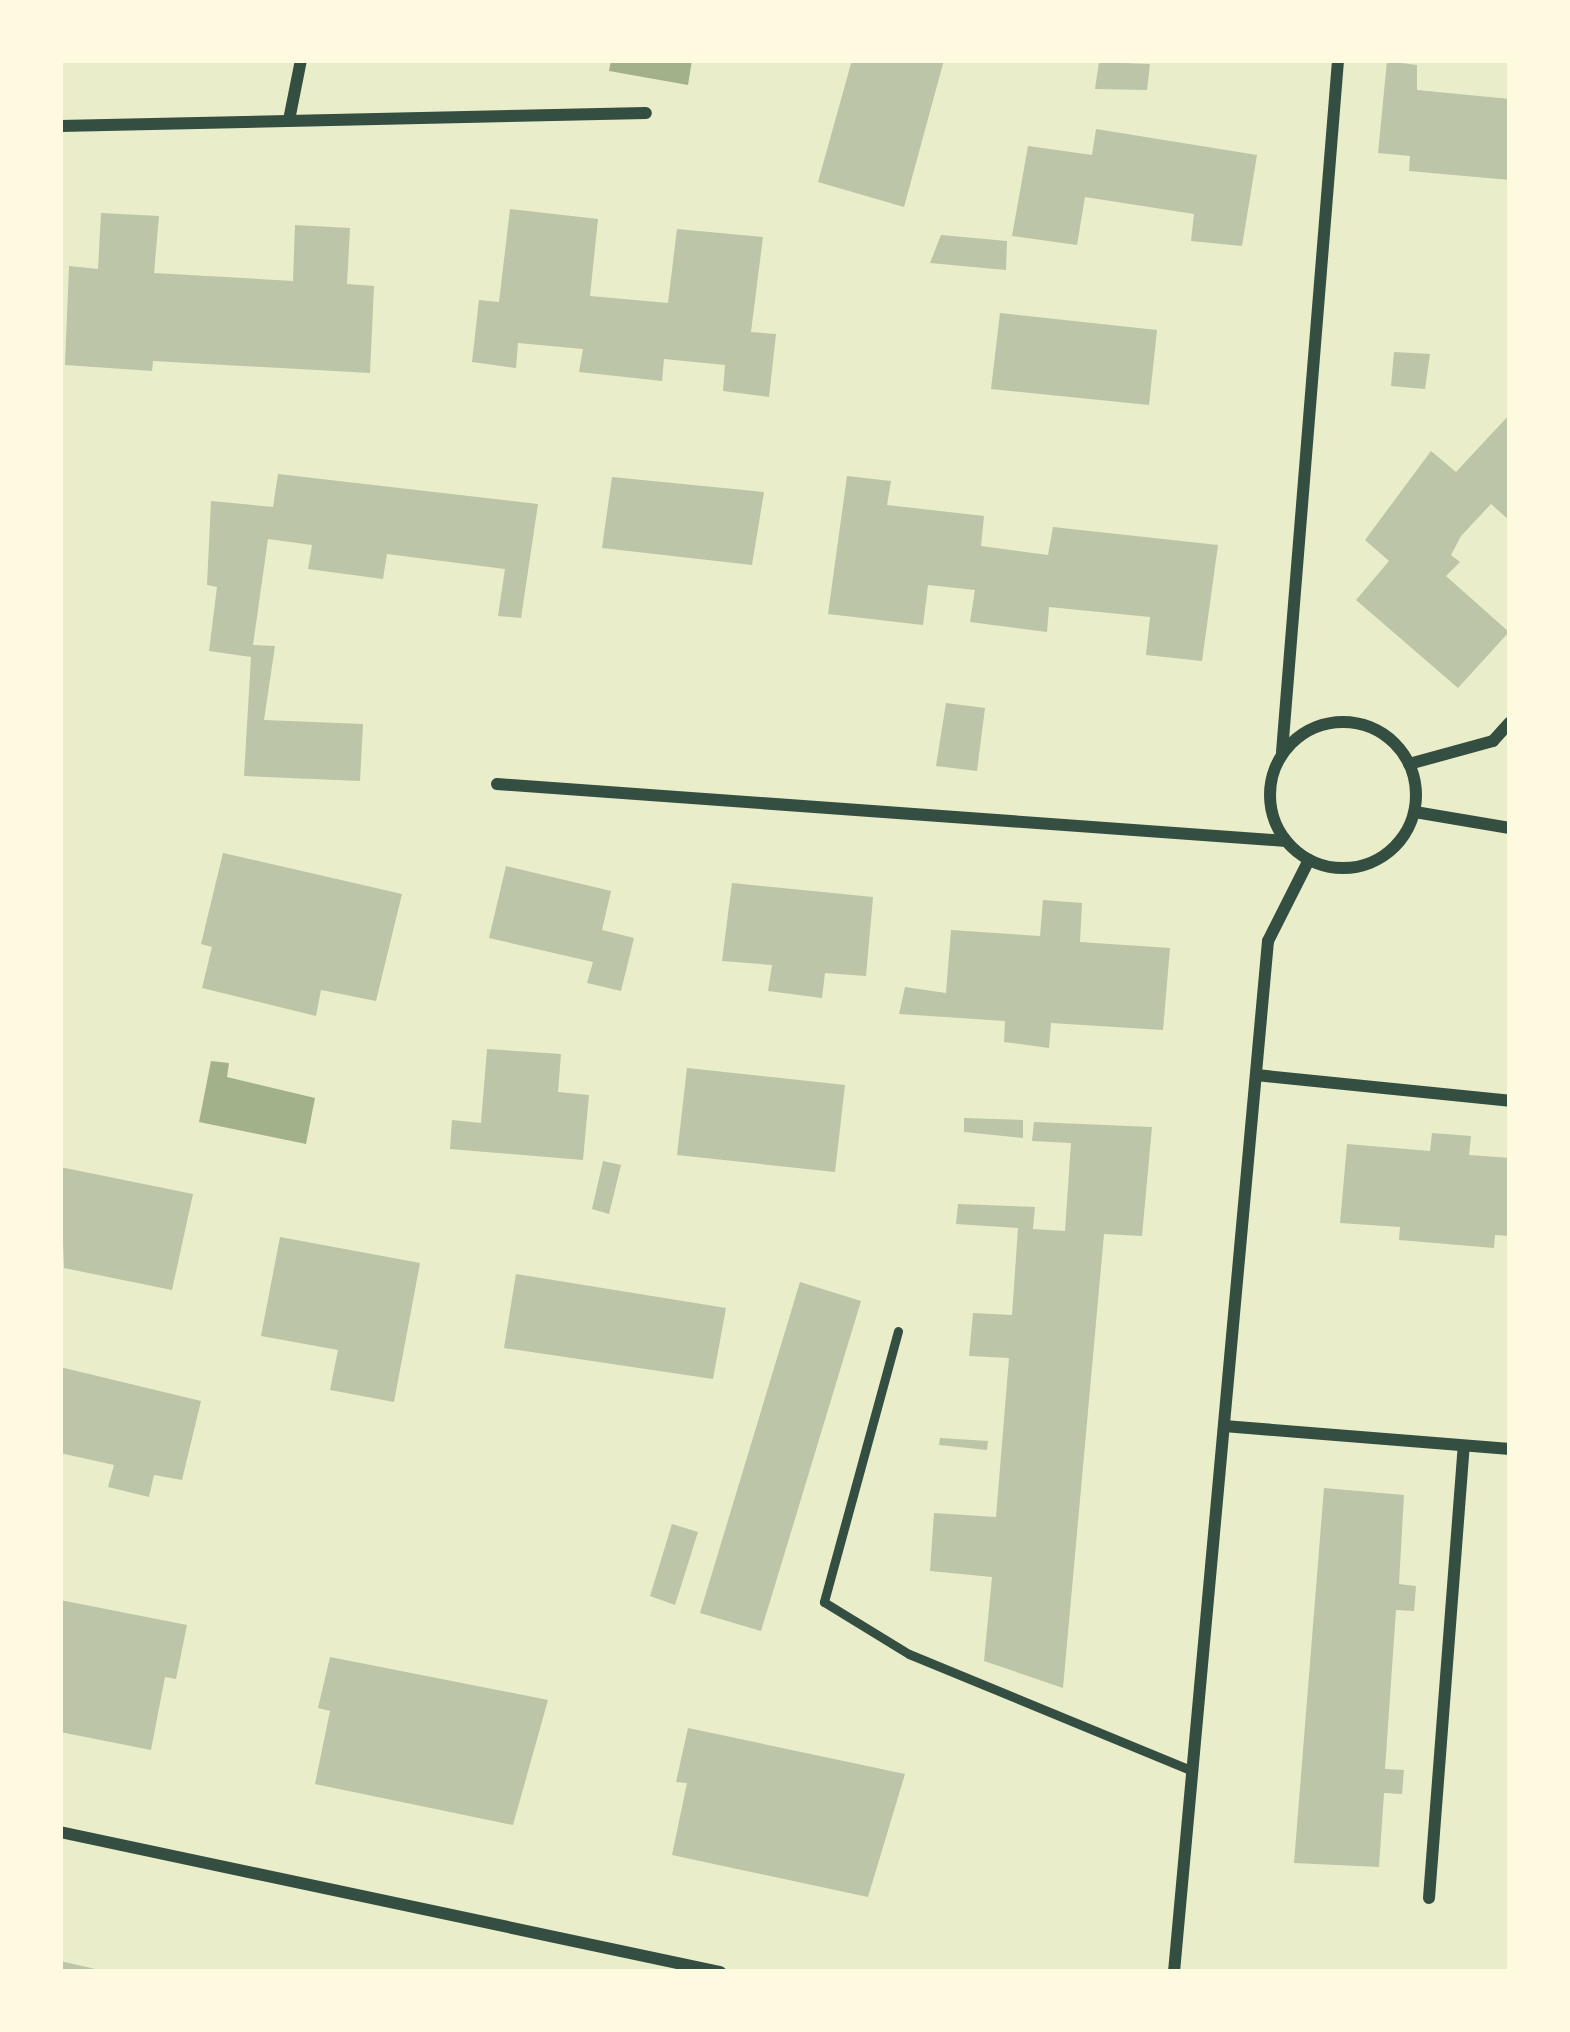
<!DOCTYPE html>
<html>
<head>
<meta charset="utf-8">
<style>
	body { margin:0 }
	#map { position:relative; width:1570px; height:2032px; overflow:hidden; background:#e9edc9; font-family:"Work Sans",sans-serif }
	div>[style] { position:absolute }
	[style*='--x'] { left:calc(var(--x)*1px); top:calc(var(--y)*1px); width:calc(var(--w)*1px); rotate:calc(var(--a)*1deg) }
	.water>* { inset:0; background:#a3b18a }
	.building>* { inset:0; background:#bcc5a7 }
	.service>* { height:9px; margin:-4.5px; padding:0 4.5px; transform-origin:4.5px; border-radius:4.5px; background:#344e41 }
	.minor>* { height:12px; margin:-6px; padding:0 6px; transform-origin:6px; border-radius:6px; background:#344e41 }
	.minor>.ring { margin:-6px; padding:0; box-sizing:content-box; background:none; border:12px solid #344e41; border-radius:50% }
	span { translate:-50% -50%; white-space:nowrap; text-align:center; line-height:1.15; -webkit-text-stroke:12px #fefae0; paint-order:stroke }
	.frame { position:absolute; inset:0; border:63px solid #fefae0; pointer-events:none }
</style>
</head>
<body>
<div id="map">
	<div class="water">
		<div style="clip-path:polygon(611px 60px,692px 60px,688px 85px,609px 71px)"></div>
		<div style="clip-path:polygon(211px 1061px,229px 1063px,227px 1077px,315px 1098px,306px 1144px,199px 1122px)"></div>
	</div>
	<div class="building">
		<div style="clip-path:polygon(852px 60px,944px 60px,904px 207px,818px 182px)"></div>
		<div style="clip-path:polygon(1387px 61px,1417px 65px,1417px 90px,1510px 99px,1510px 180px,1409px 171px,1410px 156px,1378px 153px)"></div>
		<div style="clip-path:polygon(1099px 62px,1150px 64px,1147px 90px,1095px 89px)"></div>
		<div style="clip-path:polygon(1096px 129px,1257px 155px,1242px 246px,1191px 241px,1194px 214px,1085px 197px,1077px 245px,1012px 236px,1028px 146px,1092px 155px)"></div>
		<div style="clip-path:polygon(510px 209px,598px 219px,590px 296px,668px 303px,677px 229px,763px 237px,751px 332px,776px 334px,769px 397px,723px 391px,725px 365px,664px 359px,662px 381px,579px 372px,583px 349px,518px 343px,516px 368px,472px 362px,479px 300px,499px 302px)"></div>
		<div style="clip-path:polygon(101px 213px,159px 216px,154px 273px,293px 281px,295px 225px,350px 228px,347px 284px,374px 286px,370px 373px,153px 361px,152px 371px,65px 365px,69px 266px,98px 269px)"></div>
		<div style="clip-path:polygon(941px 235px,1007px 241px,1006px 270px,930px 263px)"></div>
		<div style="clip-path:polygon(1000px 313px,1157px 330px,1149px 405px,991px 389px)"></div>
		<div style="clip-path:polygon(1394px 352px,1430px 354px,1425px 389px,1391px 386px)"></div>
		<div style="clip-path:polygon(1510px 414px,1510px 521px,1491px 504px,1461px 536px,1451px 555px,1460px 562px,1446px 576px,1509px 632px,1458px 688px,1356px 600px,1389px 561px,1365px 540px,1431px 451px,1456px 472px)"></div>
		<div style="clip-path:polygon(278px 474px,538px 504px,521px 618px,498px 616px,505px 569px,387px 554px,383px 579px,308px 569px,312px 545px,268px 539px,253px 645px,275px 646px,264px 720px,363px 724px,360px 781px,244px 776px,251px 657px,209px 651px,217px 587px,207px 585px,211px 501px,273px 507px)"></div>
		<div style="clip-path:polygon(847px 476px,891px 481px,887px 505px,984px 516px,981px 546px,1048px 555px,1053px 527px,1218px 545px,1202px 661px,1146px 655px,1150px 617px,1049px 607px,1047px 632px,970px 622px,975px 590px,928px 585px,923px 625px,828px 614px)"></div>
		<div style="clip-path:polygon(612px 477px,764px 492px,752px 565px,602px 548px)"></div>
		<div style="clip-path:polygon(946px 703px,985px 708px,977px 771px,936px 766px)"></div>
		<div style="clip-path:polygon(223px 853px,402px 894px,376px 1001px,321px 990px,316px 1016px,202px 988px,212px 947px,201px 944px)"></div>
		<div style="clip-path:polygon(506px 866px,611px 891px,602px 930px,634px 938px,621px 991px,587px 983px,593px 962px,489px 938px)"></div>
		<div style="clip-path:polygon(732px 883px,873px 897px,866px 976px,825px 973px,822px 998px,768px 991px,772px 965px,722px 961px)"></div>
		<div style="clip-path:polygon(1043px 900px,1082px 903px,1080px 942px,1170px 948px,1163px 1030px,1051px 1023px,1049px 1048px,1004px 1042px,1005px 1021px,899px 1014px,905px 987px,946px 993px,951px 930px,1040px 936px)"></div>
		<div style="clip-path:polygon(487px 1049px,561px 1054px,558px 1092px,589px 1095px,583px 1160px,450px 1149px,452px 1120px,481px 1123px)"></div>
		<div style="clip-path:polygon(687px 1068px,845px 1085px,835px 1172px,677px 1155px)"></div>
		<div style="clip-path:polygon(964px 1118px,1023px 1120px,1023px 1138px,964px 1132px)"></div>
		<div style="clip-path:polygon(1034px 1122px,1152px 1127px,1142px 1236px,1104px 1234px,1063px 1688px,984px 1661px,992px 1577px,930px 1571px,934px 1513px,996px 1517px,1009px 1358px,969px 1356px,973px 1313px,1012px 1315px,1018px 1228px,956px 1224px,958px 1204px,1035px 1207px,1033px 1229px,1065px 1231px,1071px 1143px,1032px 1141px)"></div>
		<div style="clip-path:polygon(1432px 1133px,1471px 1136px,1469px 1155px,1510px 1158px,1510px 1236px,1495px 1235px,1494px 1248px,1399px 1240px,1400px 1227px,1340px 1223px,1347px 1144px,1430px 1151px)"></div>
		<div style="clip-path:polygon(603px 1161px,621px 1165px,609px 1214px,592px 1209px)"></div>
		<div style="clip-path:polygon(60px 1167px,193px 1194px,172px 1290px,64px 1268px)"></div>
		<div style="clip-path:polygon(280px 1237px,420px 1263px,394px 1402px,330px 1390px,338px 1350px,261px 1336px)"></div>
		<div style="clip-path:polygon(516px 1274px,726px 1308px,713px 1379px,504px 1348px)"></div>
		<div style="clip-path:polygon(800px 1282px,861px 1301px,761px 1631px,700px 1613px)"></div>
		<div style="clip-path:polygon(60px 1367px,201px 1401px,182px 1480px,154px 1475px,149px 1497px,108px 1487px,114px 1465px,60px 1453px)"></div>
		<div style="clip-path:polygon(940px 1438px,988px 1441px,987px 1450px,939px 1445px)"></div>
		<div style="clip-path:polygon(1324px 1488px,1404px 1495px,1399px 1584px,1416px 1586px,1414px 1611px,1396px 1610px,1385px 1769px,1404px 1770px,1402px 1794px,1384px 1793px,1379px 1867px,1294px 1863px)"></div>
		<div style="clip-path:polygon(672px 1524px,698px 1532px,675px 1605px,650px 1596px)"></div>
		<div style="clip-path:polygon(60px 1600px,187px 1625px,176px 1679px,165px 1677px,151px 1750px,60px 1732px)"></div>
		<div style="clip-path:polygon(330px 1657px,548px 1700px,513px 1825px,315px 1784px,330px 1711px,318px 1708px)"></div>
		<div style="clip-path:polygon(688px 1728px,905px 1774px,868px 1897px,672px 1855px,687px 1783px,676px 1782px)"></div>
		<div style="clip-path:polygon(60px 1961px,100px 1970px,100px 1972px,60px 1972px)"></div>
	</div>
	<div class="service">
		<div style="--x:898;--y:1331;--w:281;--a:105.3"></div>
		<div style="--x:824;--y:1602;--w:100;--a:31.5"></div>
		<div style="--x:909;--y:1654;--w:307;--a:22.4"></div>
	</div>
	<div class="minor">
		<div style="--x:289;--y:120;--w:61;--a:-78.7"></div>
		<div style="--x:60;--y:126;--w:586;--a:-1.27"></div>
		<div class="ring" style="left:1270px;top:722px;width:134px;height:134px"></div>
		<div style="--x:1282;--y:752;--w:694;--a:-85.37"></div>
		<div style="--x:1409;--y:764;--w:87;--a:-15.3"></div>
		<div style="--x:1493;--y:741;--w:25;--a:-48"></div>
		<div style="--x:497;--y:784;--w:791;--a:4.13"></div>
		<div style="--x:1415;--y:812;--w:96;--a:9.6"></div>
		<div style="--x:1256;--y:1075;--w:255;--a:5.8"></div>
		<div style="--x:1224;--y:1426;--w:287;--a:4.6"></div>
		<div style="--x:60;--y:1832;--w:675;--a:11.98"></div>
		<div style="--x:1429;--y:1898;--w:453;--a:-85.6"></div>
		<div style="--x:1174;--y:1972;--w:1035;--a:-84.79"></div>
		<div style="--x:1268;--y:941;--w:91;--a:-63.2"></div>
	</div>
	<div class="frame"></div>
</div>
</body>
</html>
